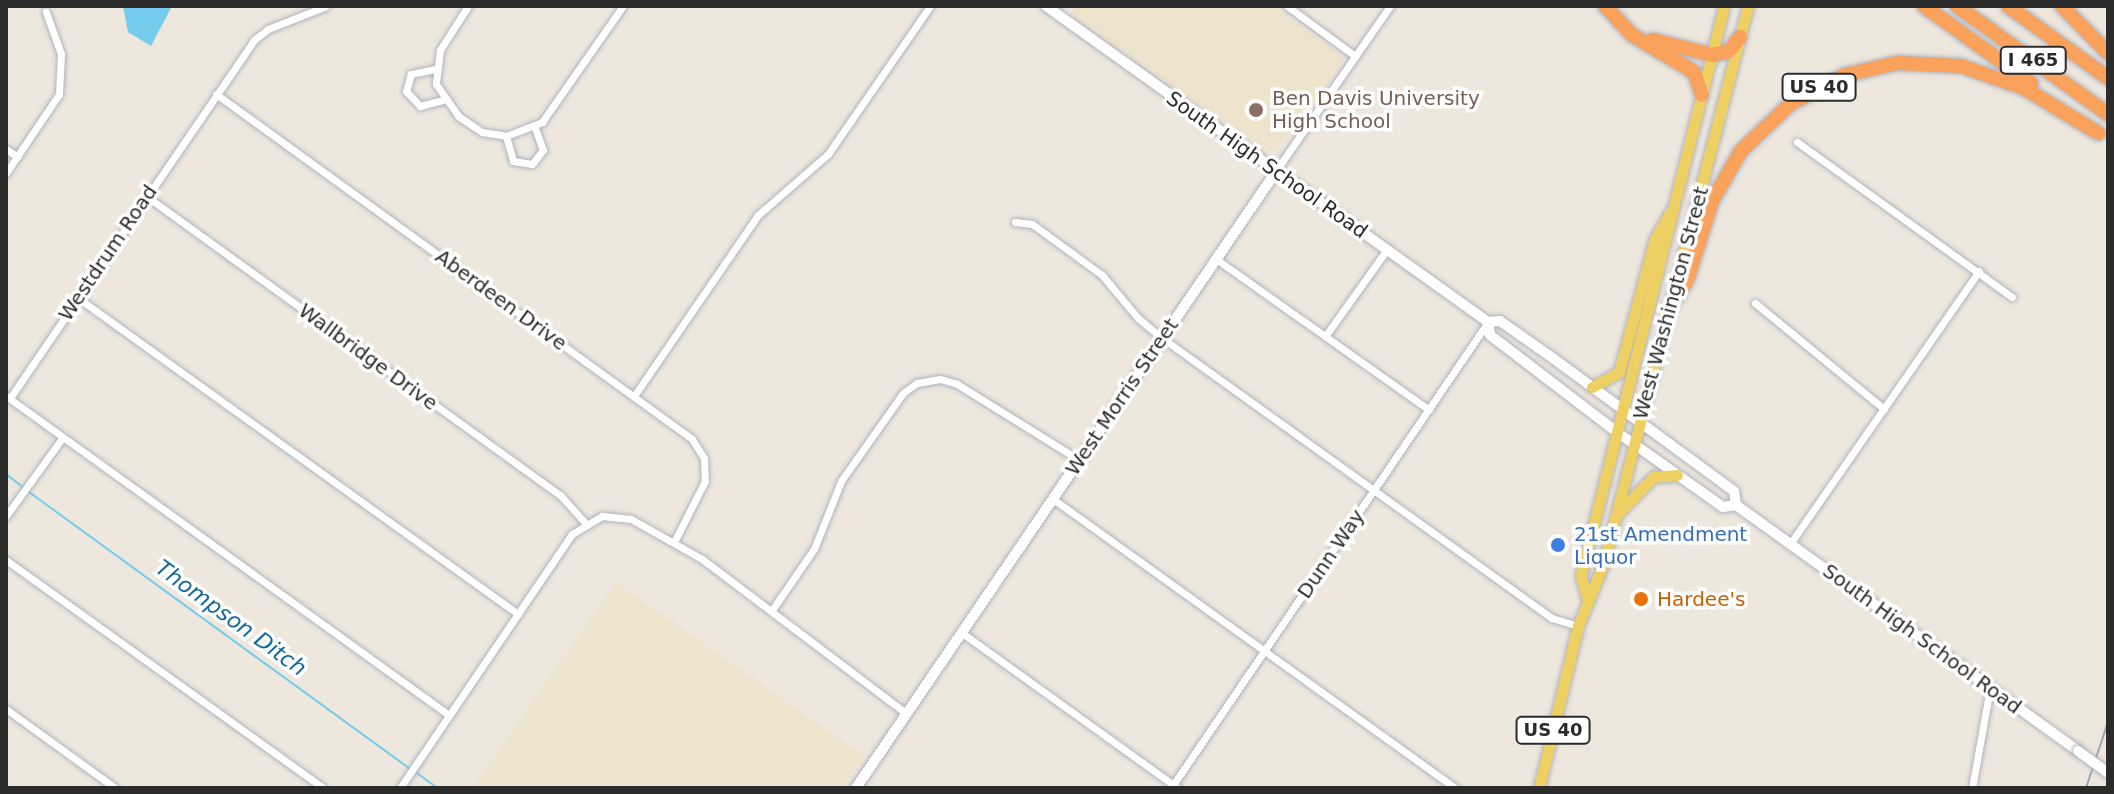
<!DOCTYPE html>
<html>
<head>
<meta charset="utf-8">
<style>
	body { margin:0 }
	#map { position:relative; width:2114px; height:794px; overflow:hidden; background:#ede7de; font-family:"DejaVu Sans",sans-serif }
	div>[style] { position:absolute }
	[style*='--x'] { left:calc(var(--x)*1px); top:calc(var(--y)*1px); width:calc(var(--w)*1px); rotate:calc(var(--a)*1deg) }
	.education>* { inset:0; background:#eee4ce }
	.water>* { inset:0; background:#74cbec }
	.stream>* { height:2px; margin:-1px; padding:0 1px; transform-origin:1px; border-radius:1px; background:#74cbec }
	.roads { filter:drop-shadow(0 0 2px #b1b4bf) drop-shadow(0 0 2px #b1b4bf) }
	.street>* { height:7px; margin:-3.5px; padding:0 3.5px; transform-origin:3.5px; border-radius:3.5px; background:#fff }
	.secondary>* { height:10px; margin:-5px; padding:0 5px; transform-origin:5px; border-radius:5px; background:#fff }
	.primary>* { height:11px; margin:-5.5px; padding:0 5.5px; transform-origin:5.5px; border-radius:5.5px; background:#edcf62 }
	.highway>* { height:14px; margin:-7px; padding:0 7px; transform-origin:7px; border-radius:7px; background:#faa25c }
	.rail>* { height:2px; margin:-1px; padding:0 1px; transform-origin:1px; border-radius:1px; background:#a1a3b5 }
	.bridges { filter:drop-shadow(0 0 2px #b1b4bf) drop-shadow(0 0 2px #b1b4bf) }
	.secondary-bridge>* { height:10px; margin:-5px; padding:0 5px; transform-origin:5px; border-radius:5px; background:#fff }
	.dots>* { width:22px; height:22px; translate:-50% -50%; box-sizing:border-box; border:4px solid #fff; border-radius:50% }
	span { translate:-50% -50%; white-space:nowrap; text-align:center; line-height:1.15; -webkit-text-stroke:7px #fff; paint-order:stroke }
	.shield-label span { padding:2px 6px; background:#fff; border:2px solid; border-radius:6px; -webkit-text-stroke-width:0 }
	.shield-label { font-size:18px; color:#2b2b2b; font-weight:700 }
	.education-label { font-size:20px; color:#785e54 }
	.left { translate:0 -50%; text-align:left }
	.street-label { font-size:20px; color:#2b2b2b }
	.shop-label { font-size:20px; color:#366cbe }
	.food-label { font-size:20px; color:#c56008 }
	.water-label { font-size:22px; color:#11699a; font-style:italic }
	.frame { position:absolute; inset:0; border:8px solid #2b2b2b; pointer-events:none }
</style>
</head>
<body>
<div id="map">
	<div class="education">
		<div style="clip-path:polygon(1077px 6px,1273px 6px,1342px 55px,1339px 69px,1275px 151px,1265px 152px,1070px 15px)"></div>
		<div style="clip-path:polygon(616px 582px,864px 756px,842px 788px,472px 788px)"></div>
	</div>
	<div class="water">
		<div style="clip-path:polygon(123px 6px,172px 6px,151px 46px,128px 32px)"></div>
	</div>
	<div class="stream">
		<div style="--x:6;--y:474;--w:23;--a:38"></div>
		<div style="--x:29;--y:492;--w:470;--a:36"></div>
		<div style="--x:414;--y:771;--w:29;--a:36"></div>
	</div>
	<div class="roads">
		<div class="street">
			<div style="--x:468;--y:6;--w:52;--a:122.5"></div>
			<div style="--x:440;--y:50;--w:34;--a:97"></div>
			<div style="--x:436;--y:84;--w:39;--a:55"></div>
			<div style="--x:458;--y:116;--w:29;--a:34"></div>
			<div style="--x:482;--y:132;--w:24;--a:9"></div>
			<div style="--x:506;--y:136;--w:39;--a:-21"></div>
			<div style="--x:542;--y:122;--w:141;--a:-55.1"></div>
			<div style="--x:1287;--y:6;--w:84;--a:36.3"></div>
			<div style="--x:435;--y:69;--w:25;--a:168"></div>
			<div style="--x:411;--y:74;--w:18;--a:106"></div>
			<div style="--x:406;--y:91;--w:21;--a:47"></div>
			<div style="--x:420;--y:106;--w:24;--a:-15"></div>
			<div style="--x:216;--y:94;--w:588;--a:35.93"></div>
			<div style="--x:692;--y:439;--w:22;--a:58"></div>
			<div style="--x:704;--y:458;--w:23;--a:88"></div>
			<div style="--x:705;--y:481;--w:68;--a:116.9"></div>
			<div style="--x:506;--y:136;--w:26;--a:74"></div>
			<div style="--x:513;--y:161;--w:19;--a:9"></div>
			<div style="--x:532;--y:164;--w:18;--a:-52"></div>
			<div style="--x:543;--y:150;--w:23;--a:-110"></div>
			<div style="--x:1797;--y:142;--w:265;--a:35.8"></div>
			<div style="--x:6;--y:149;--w:14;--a:34"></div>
			<div style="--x:1275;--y:172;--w:202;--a:-55.3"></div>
			<div style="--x:6;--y:173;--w:95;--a:-56.1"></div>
			<div style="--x:59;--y:94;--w:40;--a:-87.1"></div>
			<div style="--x:61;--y:54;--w:45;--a:-109.7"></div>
			<div style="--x:146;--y:196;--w:512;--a:35.86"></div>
			<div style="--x:561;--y:496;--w:36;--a:48"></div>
			<div style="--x:1015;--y:222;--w:17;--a:7"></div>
			<div style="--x:1032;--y:224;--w:87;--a:36.1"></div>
			<div style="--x:1102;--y:275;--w:56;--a:50.1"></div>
			<div style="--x:1138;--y:318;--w:31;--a:40"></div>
			<div style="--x:1162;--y:338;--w:480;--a:35.7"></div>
			<div style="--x:1552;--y:618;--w:27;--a:17"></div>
			<div style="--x:1216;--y:259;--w:261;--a:35.3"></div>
			<div style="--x:78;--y:298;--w:542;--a:35.69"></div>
			<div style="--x:1755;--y:303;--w:167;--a:39.4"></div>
			<div style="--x:1326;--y:335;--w:103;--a:-54.5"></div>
			<div style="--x:6;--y:396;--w:546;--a:35.76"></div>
			<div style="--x:634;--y:396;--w:219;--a:-55.6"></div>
			<div style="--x:758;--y:215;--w:93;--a:-41.1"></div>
			<div style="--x:828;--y:154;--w:180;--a:-55.4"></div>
			<div style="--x:10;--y:398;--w:433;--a:-55.7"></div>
			<div style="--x:254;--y:40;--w:18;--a:-38"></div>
			<div style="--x:268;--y:29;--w:62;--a:-21.6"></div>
			<div style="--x:1053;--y:499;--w:495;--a:35.7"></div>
			<div style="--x:6;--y:516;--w:97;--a:-54.2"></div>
			<div style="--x:1790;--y:544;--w:332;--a:-55.3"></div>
			<div style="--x:6;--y:560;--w:390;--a:35.7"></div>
			<div style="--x:772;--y:610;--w:74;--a:-55.5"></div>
			<div style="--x:814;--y:549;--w:73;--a:-68.3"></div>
			<div style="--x:841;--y:481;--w:108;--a:-54.8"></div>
			<div style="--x:903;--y:393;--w:17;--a:-36"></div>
			<div style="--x:917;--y:383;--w:23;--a:-10"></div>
			<div style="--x:940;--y:379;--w:18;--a:16"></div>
			<div style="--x:957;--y:384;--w:144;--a:31.9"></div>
			<div style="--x:962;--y:633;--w:266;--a:35.7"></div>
			<div style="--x:6;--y:709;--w:135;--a:35.9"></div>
			<div style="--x:1173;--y:785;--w:560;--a:-55.77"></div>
			<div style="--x:400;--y:788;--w:307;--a:-55.9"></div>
			<div style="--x:572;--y:534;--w:35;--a:-31"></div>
			<div style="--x:602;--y:516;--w:29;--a:6"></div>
			<div style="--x:631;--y:519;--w:81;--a:29.4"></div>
			<div style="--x:702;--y:559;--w:257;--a:37.1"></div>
			<div style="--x:1972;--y:788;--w:102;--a:-79.8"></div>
		</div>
		<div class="secondary">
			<div style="--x:1046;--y:6;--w:543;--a:35.56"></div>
			<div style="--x:1488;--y:322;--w:12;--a:-5"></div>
			<div style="--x:1500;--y:321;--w:66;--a:35.1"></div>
			<div style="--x:1554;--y:359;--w:223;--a:36.3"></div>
			<div style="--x:1734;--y:491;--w:14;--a:82"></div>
			<div style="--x:1488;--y:322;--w:13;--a:81"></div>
			<div style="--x:1490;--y:335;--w:160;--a:37.4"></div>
			<div style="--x:1617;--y:432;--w:130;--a:35.3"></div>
			<div style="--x:1723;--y:507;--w:13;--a:-9"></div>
			<div style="--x:1736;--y:505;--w:421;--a:35.7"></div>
			<div style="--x:856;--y:788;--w:744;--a:-55.73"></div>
		</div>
		<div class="primary">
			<div style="--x:1592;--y:387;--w:31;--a:-29"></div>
			<div style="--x:1619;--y:372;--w:138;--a:-74.9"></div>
			<div style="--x:1655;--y:239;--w:29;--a:-61"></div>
			<div style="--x:1619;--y:512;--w:49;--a:-45.8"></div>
			<div style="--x:1653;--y:477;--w:24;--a:-5"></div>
			<div style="--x:1587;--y:598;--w:24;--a:-105"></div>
			<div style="--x:1581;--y:575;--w:587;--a:-75.89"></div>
			<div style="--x:1539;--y:788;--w:167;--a:-76.5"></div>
			<div style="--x:1578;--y:626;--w:66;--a:-67.7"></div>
			<div style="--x:1603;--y:565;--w:577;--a:-75.46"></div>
		</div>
		<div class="highway">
			<div style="--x:1605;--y:6;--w:40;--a:47"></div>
			<div style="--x:1632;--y:35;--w:72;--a:30.8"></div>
			<div style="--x:1694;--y:72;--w:24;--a:71"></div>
			<div style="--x:1924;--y:6;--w:132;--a:35.7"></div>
			<div style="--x:1957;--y:6;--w:186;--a:35.6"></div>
			<div style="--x:2008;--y:6;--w:123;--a:35.8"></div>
			<div style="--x:2062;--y:6;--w:66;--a:45.6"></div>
			<div style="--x:1653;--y:40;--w:61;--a:14.3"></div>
			<div style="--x:1712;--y:55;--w:17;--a:-13"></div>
			<div style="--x:1729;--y:51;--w:18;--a:-52"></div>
			<div style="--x:1669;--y:308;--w:33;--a:-57"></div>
			<div style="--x:1687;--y:280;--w:83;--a:-72.4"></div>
			<div style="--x:1712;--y:201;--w:58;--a:-59.9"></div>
			<div style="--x:1741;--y:151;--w:68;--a:-43.8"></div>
			<div style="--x:1790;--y:104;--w:62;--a:-27.8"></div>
			<div style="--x:1845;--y:75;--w:54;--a:-12.8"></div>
			<div style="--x:1898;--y:63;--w:63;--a:2.7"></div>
			<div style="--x:1961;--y:66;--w:67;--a:19.2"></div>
			<div style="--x:2024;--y:88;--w:87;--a:31.3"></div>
		</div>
	</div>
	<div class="rail">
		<div style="--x:2086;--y:788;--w:70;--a:-71.6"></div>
	</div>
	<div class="bridges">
		<div class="secondary-bridge">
			<div style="--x:2078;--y:751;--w:37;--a:36"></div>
		</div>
	</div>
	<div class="dots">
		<div style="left:1256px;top:110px;background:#8d6e63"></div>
		<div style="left:1558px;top:545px;background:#3f7fe0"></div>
		<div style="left:1641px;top:599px;background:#e8710a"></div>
	</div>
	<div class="shield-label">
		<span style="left:2033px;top:60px">I 465</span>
		<span style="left:1819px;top:87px">US 40</span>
		<span style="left:1553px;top:730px">US 40</span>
	</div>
	<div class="education-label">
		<span class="left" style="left:1272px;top:110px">Ben Davis University<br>High School</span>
	</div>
	<div class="street-label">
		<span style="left:1267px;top:165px;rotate:35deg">South High School Road</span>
		<span style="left:108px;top:253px;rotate:-56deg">Westdrum Road</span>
		<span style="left:501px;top:300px;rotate:36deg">Aberdeen Drive</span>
		<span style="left:1671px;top:303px;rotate:-75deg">West Washington Street</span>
		<span style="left:368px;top:357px;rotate:36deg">Wallbridge Drive</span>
		<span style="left:1122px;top:397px;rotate:-56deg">West Morris Street</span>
		<span style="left:1331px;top:554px;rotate:-56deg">Dunn Way</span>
		<span style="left:1922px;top:639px;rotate:36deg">South High School Road</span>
	</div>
	<div class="shop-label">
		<span class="left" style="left:1574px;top:546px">21st Amendment<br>Liquor</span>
	</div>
	<div class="food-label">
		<span class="left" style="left:1657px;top:599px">Hardee's</span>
	</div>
	<div class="water-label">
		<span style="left:231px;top:618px;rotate:36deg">Thompson Ditch</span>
	</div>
	<div class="frame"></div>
</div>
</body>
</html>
